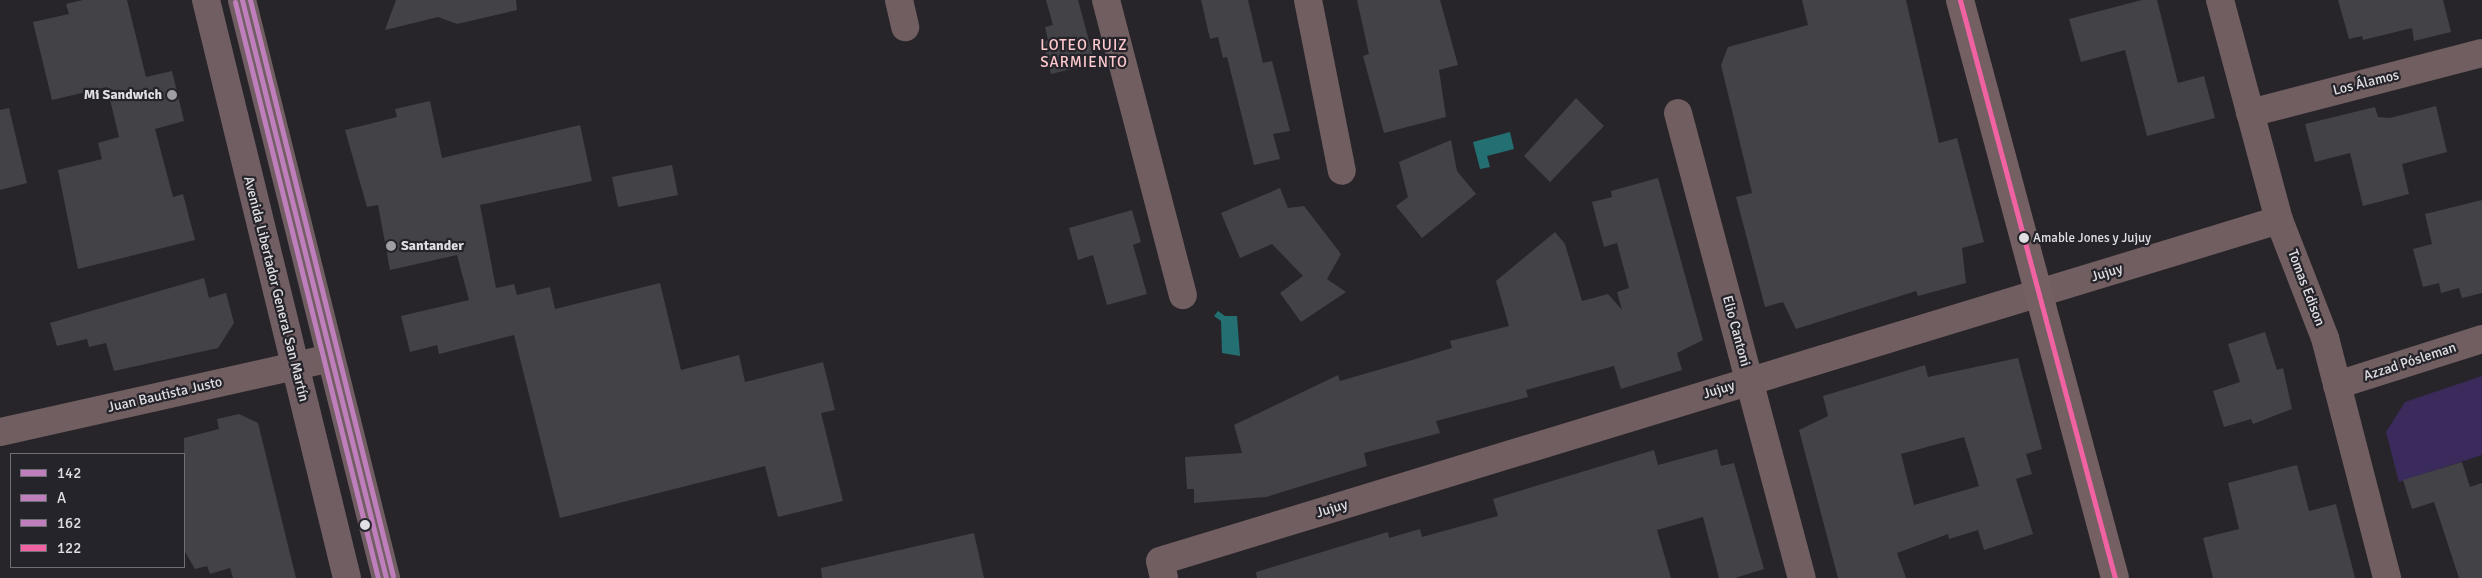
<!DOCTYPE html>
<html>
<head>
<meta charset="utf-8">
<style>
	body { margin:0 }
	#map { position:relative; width:2482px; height:578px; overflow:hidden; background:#27252a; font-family:Signika,sans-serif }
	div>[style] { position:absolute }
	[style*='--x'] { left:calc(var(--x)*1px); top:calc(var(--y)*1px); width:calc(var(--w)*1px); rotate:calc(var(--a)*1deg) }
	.green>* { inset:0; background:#3b2a5c }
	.water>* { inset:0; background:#236f72 }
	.building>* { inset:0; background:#434246 }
	.street>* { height:28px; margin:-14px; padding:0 14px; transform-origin:14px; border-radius:14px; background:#715e60 }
	.secondary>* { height:28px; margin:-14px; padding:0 14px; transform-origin:14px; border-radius:14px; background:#746063 }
	.primary>* { height:28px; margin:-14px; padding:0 14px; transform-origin:14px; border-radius:14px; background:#715e62 }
	.bus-1>* { height:5px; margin:-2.5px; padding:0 2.5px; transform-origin:2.5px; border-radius:2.5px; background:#bf7fbc }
	.bus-2>* { height:5px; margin:-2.5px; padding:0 2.5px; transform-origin:2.5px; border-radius:2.5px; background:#bf7fbd }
	.bus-3>* { height:5px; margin:-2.5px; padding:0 2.5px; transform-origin:2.5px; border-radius:2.5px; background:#bf7fbc }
	.bus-4>* { height:5px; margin:-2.5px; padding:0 2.5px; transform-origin:2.5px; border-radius:2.5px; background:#f162a3 }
	.dots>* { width:14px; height:14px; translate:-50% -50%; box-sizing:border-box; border:2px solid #26242b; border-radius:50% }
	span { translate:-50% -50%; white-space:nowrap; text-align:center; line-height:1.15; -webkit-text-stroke:4.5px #26242b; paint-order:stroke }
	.bus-label { font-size:13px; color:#e0dfe3 }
	.left { translate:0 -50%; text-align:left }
	.street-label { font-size:14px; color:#e0dfe3 }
	.poi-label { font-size:14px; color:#e0dfe3; font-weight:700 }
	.right { translate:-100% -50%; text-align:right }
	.neighbourhood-label { font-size:15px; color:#ffcace; letter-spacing:1px }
	.legend { position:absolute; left:10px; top:453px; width:175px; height:115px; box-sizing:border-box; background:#26242b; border:1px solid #706f75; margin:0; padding:6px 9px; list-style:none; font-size:15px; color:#e0dfe3 }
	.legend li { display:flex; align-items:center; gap:10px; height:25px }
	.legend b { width:25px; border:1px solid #706f75 }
</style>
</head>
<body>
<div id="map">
	<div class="green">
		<div style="clip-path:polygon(2482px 376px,2482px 455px,2399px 482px,2386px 432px,2405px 402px)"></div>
	</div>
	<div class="water">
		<div style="clip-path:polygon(1510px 132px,1514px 149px,1487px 156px,1490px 167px,1480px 169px,1473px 142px)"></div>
		<div style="clip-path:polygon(1218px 311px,1225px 316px,1237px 316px,1240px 356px,1222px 353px,1221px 321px,1214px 316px)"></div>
	</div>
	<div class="building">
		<div style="clip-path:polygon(83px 0,127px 0,146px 77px,172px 71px,184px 121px,155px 129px,173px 197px,183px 194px,195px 240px,78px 269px,58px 170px,102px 159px,98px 143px,119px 137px,107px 87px,52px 100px,33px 22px,69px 14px,66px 4px)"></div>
		<div style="clip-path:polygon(396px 0,516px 0,517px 10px,457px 24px,438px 17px,385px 30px)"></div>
		<div style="clip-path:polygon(1046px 0,1078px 0,1095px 63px,1051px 74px,1043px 42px,1048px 40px,1045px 27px,1053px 25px)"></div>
		<div style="clip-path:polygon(1201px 0,1248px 0,1263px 63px,1272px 61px,1290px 131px,1273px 134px,1280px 159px,1254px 165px,1227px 57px,1223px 58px,1218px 37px,1210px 39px)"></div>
		<div style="clip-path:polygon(1357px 0,1440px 0,1458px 65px,1439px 70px,1446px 117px,1384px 133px,1363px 56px,1369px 54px)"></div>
		<div style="clip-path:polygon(1802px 0,1906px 0,1939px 143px,1957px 138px,1984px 242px,1962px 248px,1966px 283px,1918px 296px,1916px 291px,1796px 329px,1783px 302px,1765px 307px,1736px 197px,1752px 193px,1721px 65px,1728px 47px,1808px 25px)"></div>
		<div style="clip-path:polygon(2142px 0,2157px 0,2178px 83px,2204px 76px,2215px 118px,2147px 136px,2125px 50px,2081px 62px,2069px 19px)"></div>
		<div style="clip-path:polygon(2338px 0,2443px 0,2451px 32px,2414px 41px,2412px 28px,2363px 40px,2362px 36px,2349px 39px)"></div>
		<div style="clip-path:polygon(1576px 98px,1604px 126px,1550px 182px,1524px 156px)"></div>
		<div style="clip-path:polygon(430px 101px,442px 158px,580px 125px,592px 181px,480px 205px,496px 288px,514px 284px,517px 295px,550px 287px,555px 309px,660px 283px,681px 370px,739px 355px,745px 382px,823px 362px,835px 410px,821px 413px,843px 501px,778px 517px,765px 466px,560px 518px,514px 335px,439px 354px,437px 345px,410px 352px,401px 316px,469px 300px,457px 255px,390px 270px,378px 205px,367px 207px,345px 130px,397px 117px,395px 109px)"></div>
		<div style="clip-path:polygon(2436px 106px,2447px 152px,2402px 164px,2409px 194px,2363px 206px,2350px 153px,2315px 162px,2305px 124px,2375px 107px,2378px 117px,2390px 118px)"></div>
		<div style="clip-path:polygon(9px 108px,27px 183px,0 190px,0 110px)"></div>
		<div style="clip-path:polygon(1451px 140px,1457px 171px,1476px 194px,1422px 238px,1396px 206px,1408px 197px,1399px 162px)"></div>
		<div style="clip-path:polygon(672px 165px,678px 195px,618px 207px,612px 177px)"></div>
		<div style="clip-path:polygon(1658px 178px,1703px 340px,1677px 353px,1682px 370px,1621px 389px,1614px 366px,1526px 390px,1528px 397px,1436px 421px,1440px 433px,1364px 453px,1367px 466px,1266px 497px,1194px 503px,1194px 489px,1187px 489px,1185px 457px,1242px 453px,1234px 425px,1338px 375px,1340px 381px,1419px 358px,1452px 348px,1450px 341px,1509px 326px,1496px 281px,1555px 232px,1565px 244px,1582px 301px,1608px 294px,1622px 310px,1617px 292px,1629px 288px,1617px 243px,1604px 247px,1592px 202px,1612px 197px,1611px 191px)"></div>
		<div style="clip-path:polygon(1280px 188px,1288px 208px,1304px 206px,1341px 254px,1327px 279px,1346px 292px,1301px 322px,1280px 293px,1303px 276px,1272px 244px,1240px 258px,1221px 213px)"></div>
		<div style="clip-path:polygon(2482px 200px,2482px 293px,2462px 298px,2459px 288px,2441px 293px,2439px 283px,2423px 287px,2413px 249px,2432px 244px,2425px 214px)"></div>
		<div style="clip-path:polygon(1132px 210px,1141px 242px,1133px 245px,1147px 294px,1107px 305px,1093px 255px,1078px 260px,1069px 228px)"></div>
		<div style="clip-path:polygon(204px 278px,209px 298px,226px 293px,234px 323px,218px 348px,114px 371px,106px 343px,89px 347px,87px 339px,57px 346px,50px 323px)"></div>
		<div style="clip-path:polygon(2265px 332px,2277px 370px,2283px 368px,2292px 409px,2253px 424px,2251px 419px,2224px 427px,2213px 391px,2240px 382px,2228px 344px)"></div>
		<div style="clip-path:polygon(evenodd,2018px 358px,2042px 449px,2026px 454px,2032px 474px,2016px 479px,2033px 534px,1984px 550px,1978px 530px,1949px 539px,1948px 534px,1897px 553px,1906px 578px,1838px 578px,1799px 430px,1828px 416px,1823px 396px,1925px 365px,1928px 377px,2018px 358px,1964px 437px,1979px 486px,1914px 505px,1901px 454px,1964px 437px)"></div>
		<div style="clip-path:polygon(239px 414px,258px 423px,296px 578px,233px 578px,230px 568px,210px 574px,207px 566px,195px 569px,184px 550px,184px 438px,219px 429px,217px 419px)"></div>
		<div style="clip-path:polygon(1717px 449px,1721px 466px,1734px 463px,1764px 569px,1735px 578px,1719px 578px,1703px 517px,1657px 530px,1671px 578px,1257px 578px,1256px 572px,1388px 532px,1389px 538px,1420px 529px,1422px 537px,1498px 516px,1493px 499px,1654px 450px,1658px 465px)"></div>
		<div style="clip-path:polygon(2462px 462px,2470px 487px,2482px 483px,2482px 578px,2459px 578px,2434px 502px,2412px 509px,2403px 480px)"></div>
		<div style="clip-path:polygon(2297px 465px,2309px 511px,2336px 504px,2355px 578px,2213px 578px,2203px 538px,2239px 529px,2228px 483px)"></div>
		<div style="clip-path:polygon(974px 533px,984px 578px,822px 578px,821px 568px)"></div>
	</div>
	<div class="street">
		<div style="--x:899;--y:0;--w:28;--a:77"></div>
		<div style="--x:1106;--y:0;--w:305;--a:75.4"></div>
		<div style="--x:1308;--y:0;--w:174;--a:78.8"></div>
		<div style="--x:2220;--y:0;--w:228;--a:75"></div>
		<div style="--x:2279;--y:220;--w:127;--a:68.7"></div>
		<div style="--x:2325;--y:338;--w:248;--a:75.5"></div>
		<div style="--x:1678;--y:113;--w:481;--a:75.1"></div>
		<div style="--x:2250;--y:113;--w:240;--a:-14.5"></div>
		<div style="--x:2337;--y:385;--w:152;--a:-17.6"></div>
		<div style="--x:0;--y:432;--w:338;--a:-12.6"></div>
		<div style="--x:1164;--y:578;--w:17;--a:-103"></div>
		<div style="--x:1160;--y:561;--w:1170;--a:-16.95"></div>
	</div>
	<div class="secondary">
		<div style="--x:1960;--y:0;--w:598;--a:74.99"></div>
	</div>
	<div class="primary">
		<div style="--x:206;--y:0;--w:595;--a:76.29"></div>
		<div style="--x:242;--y:0;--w:596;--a:76.01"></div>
	</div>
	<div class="bus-1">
		<div style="--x:242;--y:0;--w:596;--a:76.01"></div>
	</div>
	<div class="bus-2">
		<div style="--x:235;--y:2;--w:593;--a:76.06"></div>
	</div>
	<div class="bus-3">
		<div style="--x:250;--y:0;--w:593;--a:76.06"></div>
	</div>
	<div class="bus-4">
		<div style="--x:1960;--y:0;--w:598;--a:74.99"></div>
	</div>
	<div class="dots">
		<div style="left:172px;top:95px;background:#9f9ea2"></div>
		<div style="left:2024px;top:238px;background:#e0dfe3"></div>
		<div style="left:391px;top:246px;background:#9f9ea2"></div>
		<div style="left:365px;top:525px;background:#e0dfe3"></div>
	</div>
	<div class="bus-label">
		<span class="left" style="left:2033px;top:238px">Amable Jones y Jujuy</span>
	</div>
	<div class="street-label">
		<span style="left:2366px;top:83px;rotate:-14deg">Los Álamos</span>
		<span style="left:2107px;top:273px;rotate:-17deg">Jujuy</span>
		<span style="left:2306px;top:288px;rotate:69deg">Tomas Edison</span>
		<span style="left:276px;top:289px;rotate:76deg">Avenida Libertador General San Martín</span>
		<span style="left:1736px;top:331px;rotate:75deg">Elio Cantoni</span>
		<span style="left:2410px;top:362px;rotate:-18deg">Azzad Pósleman</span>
		<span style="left:1719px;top:390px;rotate:-17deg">Jujuy</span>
		<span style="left:165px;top:395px;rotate:-13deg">Juan Bautista Justo</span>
		<span style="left:1332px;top:509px;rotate:-17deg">Jujuy</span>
	</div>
	<div class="poi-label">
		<span class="right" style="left:162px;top:95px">Mi Sandwich</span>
		<span class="left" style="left:401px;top:246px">Santander</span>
	</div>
	<div class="neighbourhood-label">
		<span style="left:1084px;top:54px">LOTEO RUIZ<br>SARMIENTO</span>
	</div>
	<ul class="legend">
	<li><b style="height:6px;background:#bf7fbc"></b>142</li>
	<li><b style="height:6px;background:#bf7fbd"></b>A</li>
	<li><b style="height:6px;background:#bf7fbc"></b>162</li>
	<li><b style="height:6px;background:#f162a3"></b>122</li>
	</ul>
</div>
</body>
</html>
